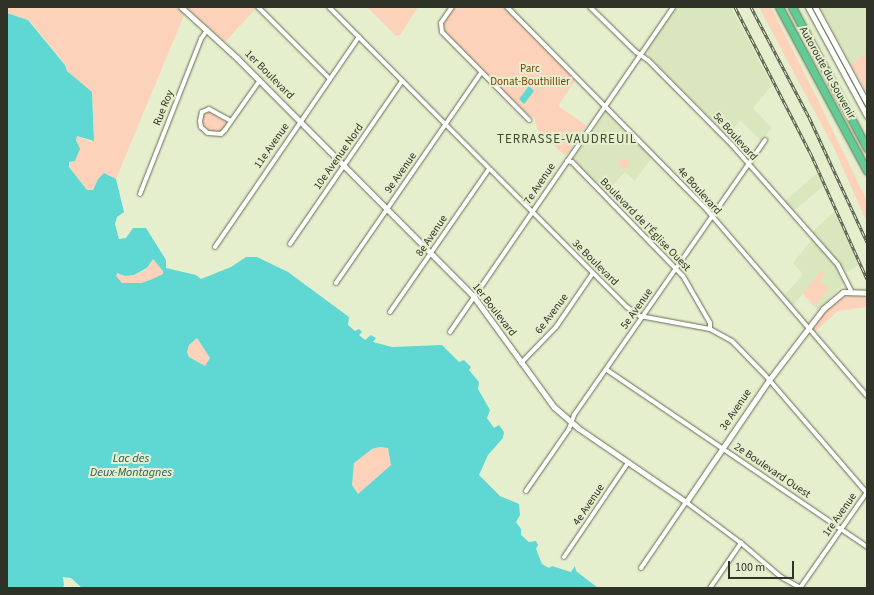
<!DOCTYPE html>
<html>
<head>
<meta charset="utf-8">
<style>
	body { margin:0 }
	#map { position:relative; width:874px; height:595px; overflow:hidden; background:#e5efce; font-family:"Source Sans 3",sans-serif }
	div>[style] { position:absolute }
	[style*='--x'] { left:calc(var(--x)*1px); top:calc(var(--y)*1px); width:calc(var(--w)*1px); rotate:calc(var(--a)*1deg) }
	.built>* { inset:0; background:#dae7be }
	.green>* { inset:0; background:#fdd2ba }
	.round { border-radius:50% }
	.water>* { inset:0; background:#5fd8d3 }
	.roads { filter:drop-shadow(0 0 1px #656d50) drop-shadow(0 0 1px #656d50) }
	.minor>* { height:4px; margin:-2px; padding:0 2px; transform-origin:2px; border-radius:2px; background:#fff }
	.tertiary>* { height:5px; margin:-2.5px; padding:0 2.5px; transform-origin:2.5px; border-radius:2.5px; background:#fff }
	.trunk>* { height:7px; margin:-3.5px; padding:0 3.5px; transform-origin:3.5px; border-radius:3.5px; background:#60cb94 }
	.rail>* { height:3px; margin-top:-1.5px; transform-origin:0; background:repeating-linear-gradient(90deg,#e5efce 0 4.5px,#545949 0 9px); box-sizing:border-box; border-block:1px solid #545949 }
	span { translate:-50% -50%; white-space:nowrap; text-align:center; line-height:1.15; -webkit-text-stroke:4px #e5efce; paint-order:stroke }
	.park-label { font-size:11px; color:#813e07 }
	.street-label { font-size:11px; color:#2f3226 }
	.water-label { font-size:12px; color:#285c5a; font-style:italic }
	.quarter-label { font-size:13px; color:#424a2e; letter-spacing:1px }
	.frame { position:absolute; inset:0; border:8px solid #2f3226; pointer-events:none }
	.scale { position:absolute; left:728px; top:561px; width:66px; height:18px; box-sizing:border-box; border:2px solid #2f3226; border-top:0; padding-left:5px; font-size:12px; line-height:14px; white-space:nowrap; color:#2f3226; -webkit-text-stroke:3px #e5efce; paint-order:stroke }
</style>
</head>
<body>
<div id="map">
	<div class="built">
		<div style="clip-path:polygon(676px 7px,731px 7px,772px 85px,753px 108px,772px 128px,761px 141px,740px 120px,728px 136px,648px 55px,647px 49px)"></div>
		<div style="clip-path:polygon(820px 7px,867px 7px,867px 53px,851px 64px)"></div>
		<div style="clip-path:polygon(607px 112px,652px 157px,635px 181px,625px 172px,606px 193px,573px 159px)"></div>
		<div style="clip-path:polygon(817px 173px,824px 186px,793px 211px,784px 202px)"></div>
		<div style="clip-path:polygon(835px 211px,859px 265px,847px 272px,812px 232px)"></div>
		<div style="clip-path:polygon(812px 239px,835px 265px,845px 282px,818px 311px,803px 294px,791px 307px,783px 297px,801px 277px,802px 273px,793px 263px)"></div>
	</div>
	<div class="green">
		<div style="clip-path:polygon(7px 7px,254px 7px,256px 8px,225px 42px,187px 8px,116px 179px,104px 173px,98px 179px,93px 190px,87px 190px,69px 167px,77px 136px,92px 142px,94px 131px,92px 93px,67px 71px,65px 64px,29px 20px,7px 13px)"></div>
		<div style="clip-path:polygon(367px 7px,418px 7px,400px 35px,396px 36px)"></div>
		<div style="clip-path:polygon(454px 7px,505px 7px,576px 79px,558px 106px,586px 125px,567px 154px,564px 155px,537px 129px,534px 117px,523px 111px,445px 33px,444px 21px)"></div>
		<div style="clip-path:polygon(759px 7px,771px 7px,815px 94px,867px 201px,867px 223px,834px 148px)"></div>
		<div style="clip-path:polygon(867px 53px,867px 93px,851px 64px)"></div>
		<div style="clip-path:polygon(209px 111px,225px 121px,226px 124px,221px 132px,210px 133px,203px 127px,203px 116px)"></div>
		<div class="round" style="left:619px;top:159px;width:10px;height:10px"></div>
		<div style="clip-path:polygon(153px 259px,163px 271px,163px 274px,150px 280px,141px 283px,122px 283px,115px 276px,116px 273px,125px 276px,134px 275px,147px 269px)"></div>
		<div style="clip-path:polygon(821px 271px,824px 274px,819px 281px,829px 288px,814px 306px,803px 294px)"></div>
		<div style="clip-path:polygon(852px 296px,867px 298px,867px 307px,838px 311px,815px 332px,812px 329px,832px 303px,842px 297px)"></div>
		<div style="clip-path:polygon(197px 338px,210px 358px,205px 366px,189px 357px,187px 352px,189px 345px)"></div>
		<div style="clip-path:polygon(380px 447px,388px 448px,391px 465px,358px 494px,352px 485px,354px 463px,372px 449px)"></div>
	</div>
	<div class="water">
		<div style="clip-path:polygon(evenodd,7px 13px,28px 20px,65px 65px,67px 71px,92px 92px,94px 141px,77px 136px,76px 140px,80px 149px,75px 161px,69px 162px,69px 167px,87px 190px,93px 190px,98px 179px,104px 173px,116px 179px,124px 212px,117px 217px,115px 224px,119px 239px,126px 238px,133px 228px,146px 228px,166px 260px,166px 268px,196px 275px,201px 279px,231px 267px,246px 257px,257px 257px,288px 272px,349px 317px,348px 325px,355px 331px,359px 329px,362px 332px,359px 335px,365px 340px,371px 335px,376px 338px,373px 342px,392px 347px,442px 345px,459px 362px,464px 360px,471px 367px,469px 370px,479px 382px,478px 389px,490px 410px,487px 418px,494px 428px,499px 425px,504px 432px,503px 438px,488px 455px,479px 475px,500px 496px,519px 504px,520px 515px,516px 522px,521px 529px,521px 535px,529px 542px,536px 541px,538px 545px,536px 549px,542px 564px,549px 568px,552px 566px,571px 572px,575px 566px,576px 571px,598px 588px,82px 588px,71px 578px,63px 577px,64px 586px,61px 588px,7px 588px,7px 13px,153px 259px,163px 271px,163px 274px,150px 280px,141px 283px,122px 283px,116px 276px,117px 273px,125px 276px,134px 275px,147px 268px,153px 259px,7px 13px,197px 338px,210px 358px,205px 366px,189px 357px,187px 352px,189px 345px,197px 338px,7px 13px,380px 447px,388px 448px,391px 465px,358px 494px,352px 485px,354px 463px,372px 449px,380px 447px)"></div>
		<div style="clip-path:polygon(529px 86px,534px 91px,524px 104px,519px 99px)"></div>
	</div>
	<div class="roads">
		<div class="minor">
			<div style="--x:258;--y:7;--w:102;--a:45"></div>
			<div style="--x:329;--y:7;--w:423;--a:45.2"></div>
			<div style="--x:627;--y:307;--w:16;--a:35"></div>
			<div style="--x:640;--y:316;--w:71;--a:10.5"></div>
			<div style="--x:710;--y:329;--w:25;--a:29"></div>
			<div style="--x:732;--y:341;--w:47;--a:45.9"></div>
			<div style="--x:765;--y:375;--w:156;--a:49.2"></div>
			<div style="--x:452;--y:7;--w:19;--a:125"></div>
			<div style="--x:441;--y:23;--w:9;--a:84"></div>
			<div style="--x:442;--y:32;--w:124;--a:45.3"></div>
			<div style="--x:507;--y:7;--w:285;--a:45.4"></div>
			<div style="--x:707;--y:210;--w:245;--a:49.3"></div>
			<div style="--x:590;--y:7;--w:64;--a:44.4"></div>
			<div style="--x:636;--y:52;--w:14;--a:34"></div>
			<div style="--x:648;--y:60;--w:120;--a:45.3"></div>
			<div style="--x:732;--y:145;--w:160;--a:48.5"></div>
			<div style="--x:838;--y:265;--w:29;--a:63"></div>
			<div style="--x:231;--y:121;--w:25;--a:-151"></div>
			<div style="--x:209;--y:109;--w:8;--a:157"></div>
			<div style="--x:202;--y:112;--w:9;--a:103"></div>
			<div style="--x:200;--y:121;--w:6;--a:81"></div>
			<div style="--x:201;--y:127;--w:9;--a:41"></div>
			<div style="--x:208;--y:133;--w:13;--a:4"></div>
			<div style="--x:221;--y:134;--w:6;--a:-45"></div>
			<div style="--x:225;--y:130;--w:61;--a:-55"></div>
			<div style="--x:567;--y:161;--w:5;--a:11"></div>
			<div style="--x:572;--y:162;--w:159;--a:45.8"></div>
			<div style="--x:683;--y:276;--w:54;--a:60.1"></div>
			<div style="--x:710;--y:323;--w:6;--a:90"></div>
			<div style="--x:140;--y:194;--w:167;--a:-68.5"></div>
			<div style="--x:201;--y:39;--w:11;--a:-56"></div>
			<div style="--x:290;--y:244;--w:198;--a:-55.5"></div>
			<div style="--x:215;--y:247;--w:255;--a:-55.6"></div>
			<div style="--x:336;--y:283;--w:255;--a:-55.4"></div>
			<div style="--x:390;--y:312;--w:174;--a:-55.3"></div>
			<div style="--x:450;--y:332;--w:394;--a:-55.5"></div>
			<div style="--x:521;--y:363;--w:50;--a:-45.8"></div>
			<div style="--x:556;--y:327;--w:65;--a:-55.6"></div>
			<div style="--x:607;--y:370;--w:315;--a:34.2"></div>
			<div style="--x:526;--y:491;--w:75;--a:-55.3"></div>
			<div style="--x:569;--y:429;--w:15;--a:-70"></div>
			<div style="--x:574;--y:415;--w:335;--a:-55.2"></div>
			<div style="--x:564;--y:557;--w:114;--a:-55.8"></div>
			<div style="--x:641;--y:568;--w:80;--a:-55.7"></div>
			<div style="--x:686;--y:502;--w:69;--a:36.7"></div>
			<div style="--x:741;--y:543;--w:52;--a:40.4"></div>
			<div style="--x:781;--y:577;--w:23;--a:29"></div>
			<div style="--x:710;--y:588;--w:55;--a:-55.4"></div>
			<div style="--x:800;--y:588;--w:117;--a:-55.1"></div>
		</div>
		<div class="tertiary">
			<div style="--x:181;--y:7;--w:76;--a:42.3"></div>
			<div style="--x:237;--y:58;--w:337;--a:45.2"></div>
			<div style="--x:474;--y:297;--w:136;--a:54"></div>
			<div style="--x:554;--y:407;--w:32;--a:41"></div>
			<div style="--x:578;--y:428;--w:131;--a:34.4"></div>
			<div style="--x:686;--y:502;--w:148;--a:-55.8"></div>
			<div style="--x:769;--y:380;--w:89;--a:-52.7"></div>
			<div style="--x:823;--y:309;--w:26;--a:-40"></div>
			<div style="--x:843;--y:292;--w:24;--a:2"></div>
			<div style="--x:808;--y:7;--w:124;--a:61.6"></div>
			<div style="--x:815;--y:7;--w:109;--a:61.6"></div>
		</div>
		<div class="trunk">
			<div style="--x:779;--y:7;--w:186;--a:61.8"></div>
			<div style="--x:792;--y:7;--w:160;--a:62"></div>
		</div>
	</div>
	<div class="rail">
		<div style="--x:735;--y:7;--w:163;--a:62.7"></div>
		<div style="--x:810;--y:152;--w:139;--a:65.8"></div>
		<div style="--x:751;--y:7;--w:124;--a:62.2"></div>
		<div style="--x:809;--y:117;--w:138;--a:65.1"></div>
	</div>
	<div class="park-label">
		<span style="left:530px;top:76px">Parc<br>Donat-Bouthillier</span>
	</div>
	<div class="street-label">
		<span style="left:827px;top:73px;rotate:61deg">Autoroute du Souvenir</span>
		<span style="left:269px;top:75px;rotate:45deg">1er Boulevard</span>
		<span style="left:164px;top:108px;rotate:-68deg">Rue Roy</span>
		<span style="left:735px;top:137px;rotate:48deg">5e Boulevard</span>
		<span style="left:272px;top:146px;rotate:-55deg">11e Avenue</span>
		<span style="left:339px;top:157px;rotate:-55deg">10e Avenue Nord</span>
		<span style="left:401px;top:173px;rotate:-55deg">9e Avenue</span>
		<span style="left:540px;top:184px;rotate:-56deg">7e Avenue</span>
		<span style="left:699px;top:191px;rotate:48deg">4e Boulevard</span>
		<span style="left:645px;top:225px;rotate:46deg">Boulevard de l'Église Ouest</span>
		<span style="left:432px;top:236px;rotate:-56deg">8e Avenue</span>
		<span style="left:595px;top:263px;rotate:45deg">3e Boulevard</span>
		<span style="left:637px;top:309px;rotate:-55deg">5e Avenue</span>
		<span style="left:494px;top:310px;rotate:52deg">1er Boulevard</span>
		<span style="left:552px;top:314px;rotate:-53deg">6e Avenue</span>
		<span style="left:736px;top:410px;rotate:-56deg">3e Avenue</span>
		<span style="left:772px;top:471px;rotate:34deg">2e Boulevard Ouest</span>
		<span style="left:589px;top:505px;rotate:-56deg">4e Avenue</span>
		<span style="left:840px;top:515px;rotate:-55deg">1re Avenue</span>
	</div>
	<div class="water-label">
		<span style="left:131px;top:466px">Lac des<br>Deux-Montagnes</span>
	</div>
	<div class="quarter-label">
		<span style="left:567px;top:139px">TERRASSE-VAUDREUIL</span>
	</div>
	<div class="frame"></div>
	<div class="scale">100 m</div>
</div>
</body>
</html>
